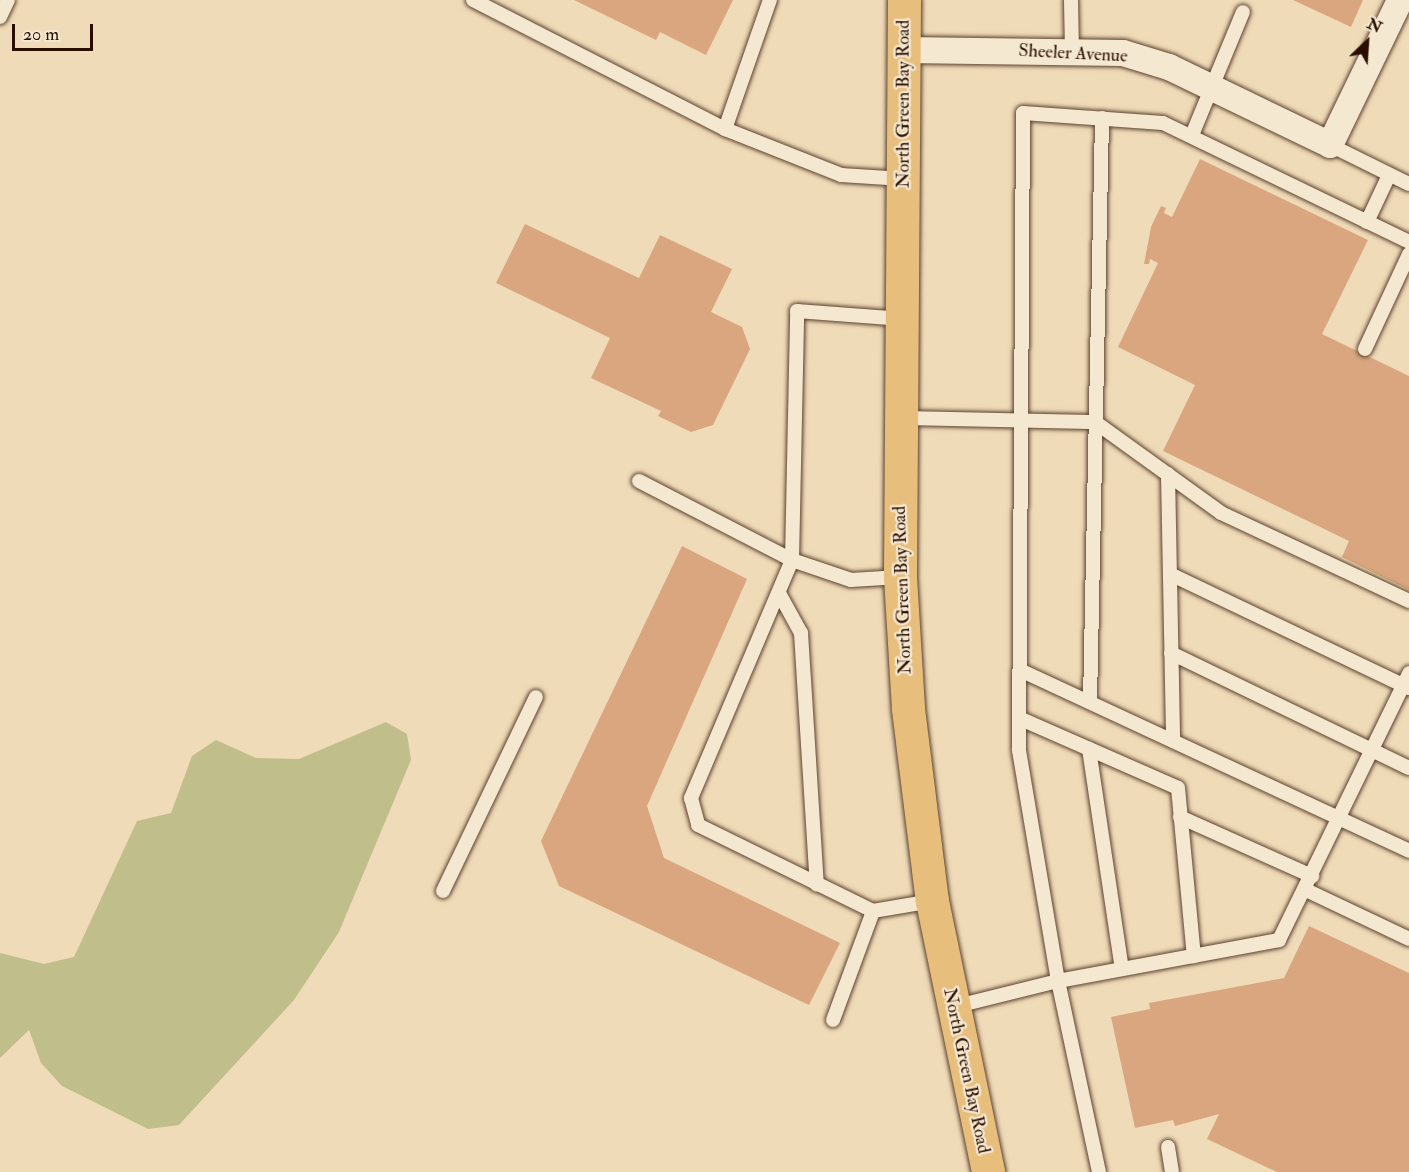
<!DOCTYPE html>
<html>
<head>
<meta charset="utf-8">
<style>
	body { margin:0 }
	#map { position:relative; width:1409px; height:1172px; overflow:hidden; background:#f0dbb8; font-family:"IM FELL Double Pica",serif }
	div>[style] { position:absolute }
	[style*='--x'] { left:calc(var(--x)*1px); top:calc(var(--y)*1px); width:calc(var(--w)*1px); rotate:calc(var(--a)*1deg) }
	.green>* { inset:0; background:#c0be8a }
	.building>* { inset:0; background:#d9a67f }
	.roads { filter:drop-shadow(0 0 2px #5b412e) drop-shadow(0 0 2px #5b412e) }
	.lane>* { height:14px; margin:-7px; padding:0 7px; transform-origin:7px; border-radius:7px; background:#f5e8d1 }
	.street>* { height:26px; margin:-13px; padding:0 13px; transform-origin:13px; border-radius:13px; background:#f5e8d1 }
	.primary>* { height:33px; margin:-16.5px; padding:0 16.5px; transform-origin:16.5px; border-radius:16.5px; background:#e8be7c }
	span { translate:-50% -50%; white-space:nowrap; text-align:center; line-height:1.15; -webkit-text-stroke:4.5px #f5e8d1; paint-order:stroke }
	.street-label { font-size:18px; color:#290e00 }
	.north { position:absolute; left:1337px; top:12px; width:60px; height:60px; -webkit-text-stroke:4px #f5e8d1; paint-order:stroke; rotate:25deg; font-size:16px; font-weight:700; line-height:24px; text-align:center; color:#290e00 }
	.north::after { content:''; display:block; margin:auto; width:21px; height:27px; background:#290e00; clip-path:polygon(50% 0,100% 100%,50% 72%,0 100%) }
	.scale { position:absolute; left:12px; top:24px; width:81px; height:27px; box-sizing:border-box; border:3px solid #290e00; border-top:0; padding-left:8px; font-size:18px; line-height:21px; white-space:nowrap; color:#290e00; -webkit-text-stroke:4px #f5e8d1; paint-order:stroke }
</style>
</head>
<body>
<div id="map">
	<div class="green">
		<div style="clip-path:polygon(386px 722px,407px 734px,411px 760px,339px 932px,294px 1000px,179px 1125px,148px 1129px,62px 1086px,41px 1063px,29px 1030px,0 1058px,0 953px,44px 964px,74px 957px,137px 821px,171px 813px,192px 756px,216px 740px,256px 758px,299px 759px)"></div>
	</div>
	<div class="building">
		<div style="clip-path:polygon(574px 0,733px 0,706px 55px,660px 32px,656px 40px)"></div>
		<div style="clip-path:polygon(1293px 0,1363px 0,1351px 27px)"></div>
		<div style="clip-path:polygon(1200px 159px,1368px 240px,1322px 334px,1409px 376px,1409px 590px,1342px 557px,1349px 541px,1163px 451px,1195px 385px,1118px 347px,1158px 263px,1150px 259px,1149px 264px,1144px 264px,1151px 227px,1161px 206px,1166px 208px,1164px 213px,1172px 217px)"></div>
		<div style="clip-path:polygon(525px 224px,639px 278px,660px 235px,732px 269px,711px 312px,742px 327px,750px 349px,713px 425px,691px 432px,658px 416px,661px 411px,591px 378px,610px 338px,496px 283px)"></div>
		<div style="clip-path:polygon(682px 546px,747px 579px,647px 806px,664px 858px,840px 943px,809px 1005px,559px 886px,541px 841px)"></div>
		<div style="clip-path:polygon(1309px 926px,1409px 973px,1409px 1172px,1277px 1172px,1207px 1139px,1219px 1114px,1175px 1126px,1173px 1120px,1135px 1128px,1111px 1017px,1150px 1009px,1149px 1003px,1284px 978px)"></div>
	</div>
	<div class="roads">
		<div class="lane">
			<div style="--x:473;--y:0;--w:283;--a:27.1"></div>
			<div style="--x:725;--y:129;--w:125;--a:21.6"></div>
			<div style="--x:841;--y:175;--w:62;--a:3.7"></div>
			<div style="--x:1071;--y:0;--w:52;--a:88.9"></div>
			<div style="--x:0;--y:17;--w:19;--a:-65"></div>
			<div style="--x:725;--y:129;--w:137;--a:-70.8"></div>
			<div style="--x:1192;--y:135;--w:133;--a:-67.5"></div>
			<div style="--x:1330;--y:145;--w:88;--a:26.3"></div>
			<div style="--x:1367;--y:222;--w:52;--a:-64.9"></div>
			<div style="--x:1365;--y:349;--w:105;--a:-65.1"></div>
			<div style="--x:901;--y:418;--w:194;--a:1.2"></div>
			<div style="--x:1095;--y:422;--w:155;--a:35.8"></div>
			<div style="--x:1221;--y:513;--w:208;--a:25.1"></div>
			<div style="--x:1168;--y:474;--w:267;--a:88.9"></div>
			<div style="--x:639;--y:481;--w:172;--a:27.3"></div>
			<div style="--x:792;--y:560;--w:249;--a:-88.8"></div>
			<div style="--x:797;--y:311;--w:106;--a:4.3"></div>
			<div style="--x:1170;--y:574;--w:265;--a:25.5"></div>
			<div style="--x:900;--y:577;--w:49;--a:176.5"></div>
			<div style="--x:851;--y:580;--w:62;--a:-161.3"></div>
			<div style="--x:792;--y:560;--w:259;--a:113"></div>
			<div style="--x:691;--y:798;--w:28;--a:75"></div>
			<div style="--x:698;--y:825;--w:195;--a:26.2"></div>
			<div style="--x:873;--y:911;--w:60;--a:-9.6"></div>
			<div style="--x:779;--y:593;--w:46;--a:61.2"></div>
			<div style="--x:801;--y:633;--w:252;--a:86.4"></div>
			<div style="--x:1171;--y:653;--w:264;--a:25.8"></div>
			<div style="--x:1022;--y:671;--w:427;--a:24.9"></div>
			<div style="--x:1090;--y:702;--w:584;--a:-88.82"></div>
			<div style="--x:1021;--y:719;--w:171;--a:23.7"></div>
			<div style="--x:1178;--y:788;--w:169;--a:84.6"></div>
			<div style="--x:1089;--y:749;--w:222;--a:81.5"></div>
			<div style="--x:1180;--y:817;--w:145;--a:24.1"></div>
			<div style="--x:1306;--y:890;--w:114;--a:25.4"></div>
			<div style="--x:443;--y:891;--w:215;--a:-64.4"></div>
			<div style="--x:953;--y:1007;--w:108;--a:-13.9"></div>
			<div style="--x:1058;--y:981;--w:225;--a:-10.5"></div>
			<div style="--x:1279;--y:940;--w:297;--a:-64"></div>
			<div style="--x:833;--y:1020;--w:116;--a:-69.8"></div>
			<div style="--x:1168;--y:1147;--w:25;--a:81"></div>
			<div style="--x:1099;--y:1172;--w:195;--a:-102.1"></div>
			<div style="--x:1058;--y:981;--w:234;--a:-99.6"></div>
			<div style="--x:1019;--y:750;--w:637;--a:-89.64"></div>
			<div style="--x:1023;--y:113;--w:140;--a:4.1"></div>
			<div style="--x:1163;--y:123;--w:273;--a:25.8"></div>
		</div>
		<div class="street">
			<div style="--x:904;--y:50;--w:219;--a:0.8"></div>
			<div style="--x:1123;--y:53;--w:48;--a:16.9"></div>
			<div style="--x:1169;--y:67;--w:179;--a:25.8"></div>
			<div style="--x:1330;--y:145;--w:161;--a:-64.2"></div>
		</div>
		<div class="primary">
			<div style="--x:904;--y:0;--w:577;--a:90.4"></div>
			<div style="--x:900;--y:577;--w:132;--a:86.5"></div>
			<div style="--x:908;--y:709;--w:193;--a:82.9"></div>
			<div style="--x:932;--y:901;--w:277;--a:78.3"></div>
		</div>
	</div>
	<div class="street-label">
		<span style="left:1073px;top:54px;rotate:3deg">Sheeler Avenue</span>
		<span style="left:904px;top:104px;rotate:-90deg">North Green Bay Road</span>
		<span style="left:903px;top:590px;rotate:-92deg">North Green Bay Road</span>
		<span style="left:966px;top:1071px;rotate:78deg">North Green Bay Road</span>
	</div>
	<div class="north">N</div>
	<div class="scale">20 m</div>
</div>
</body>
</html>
